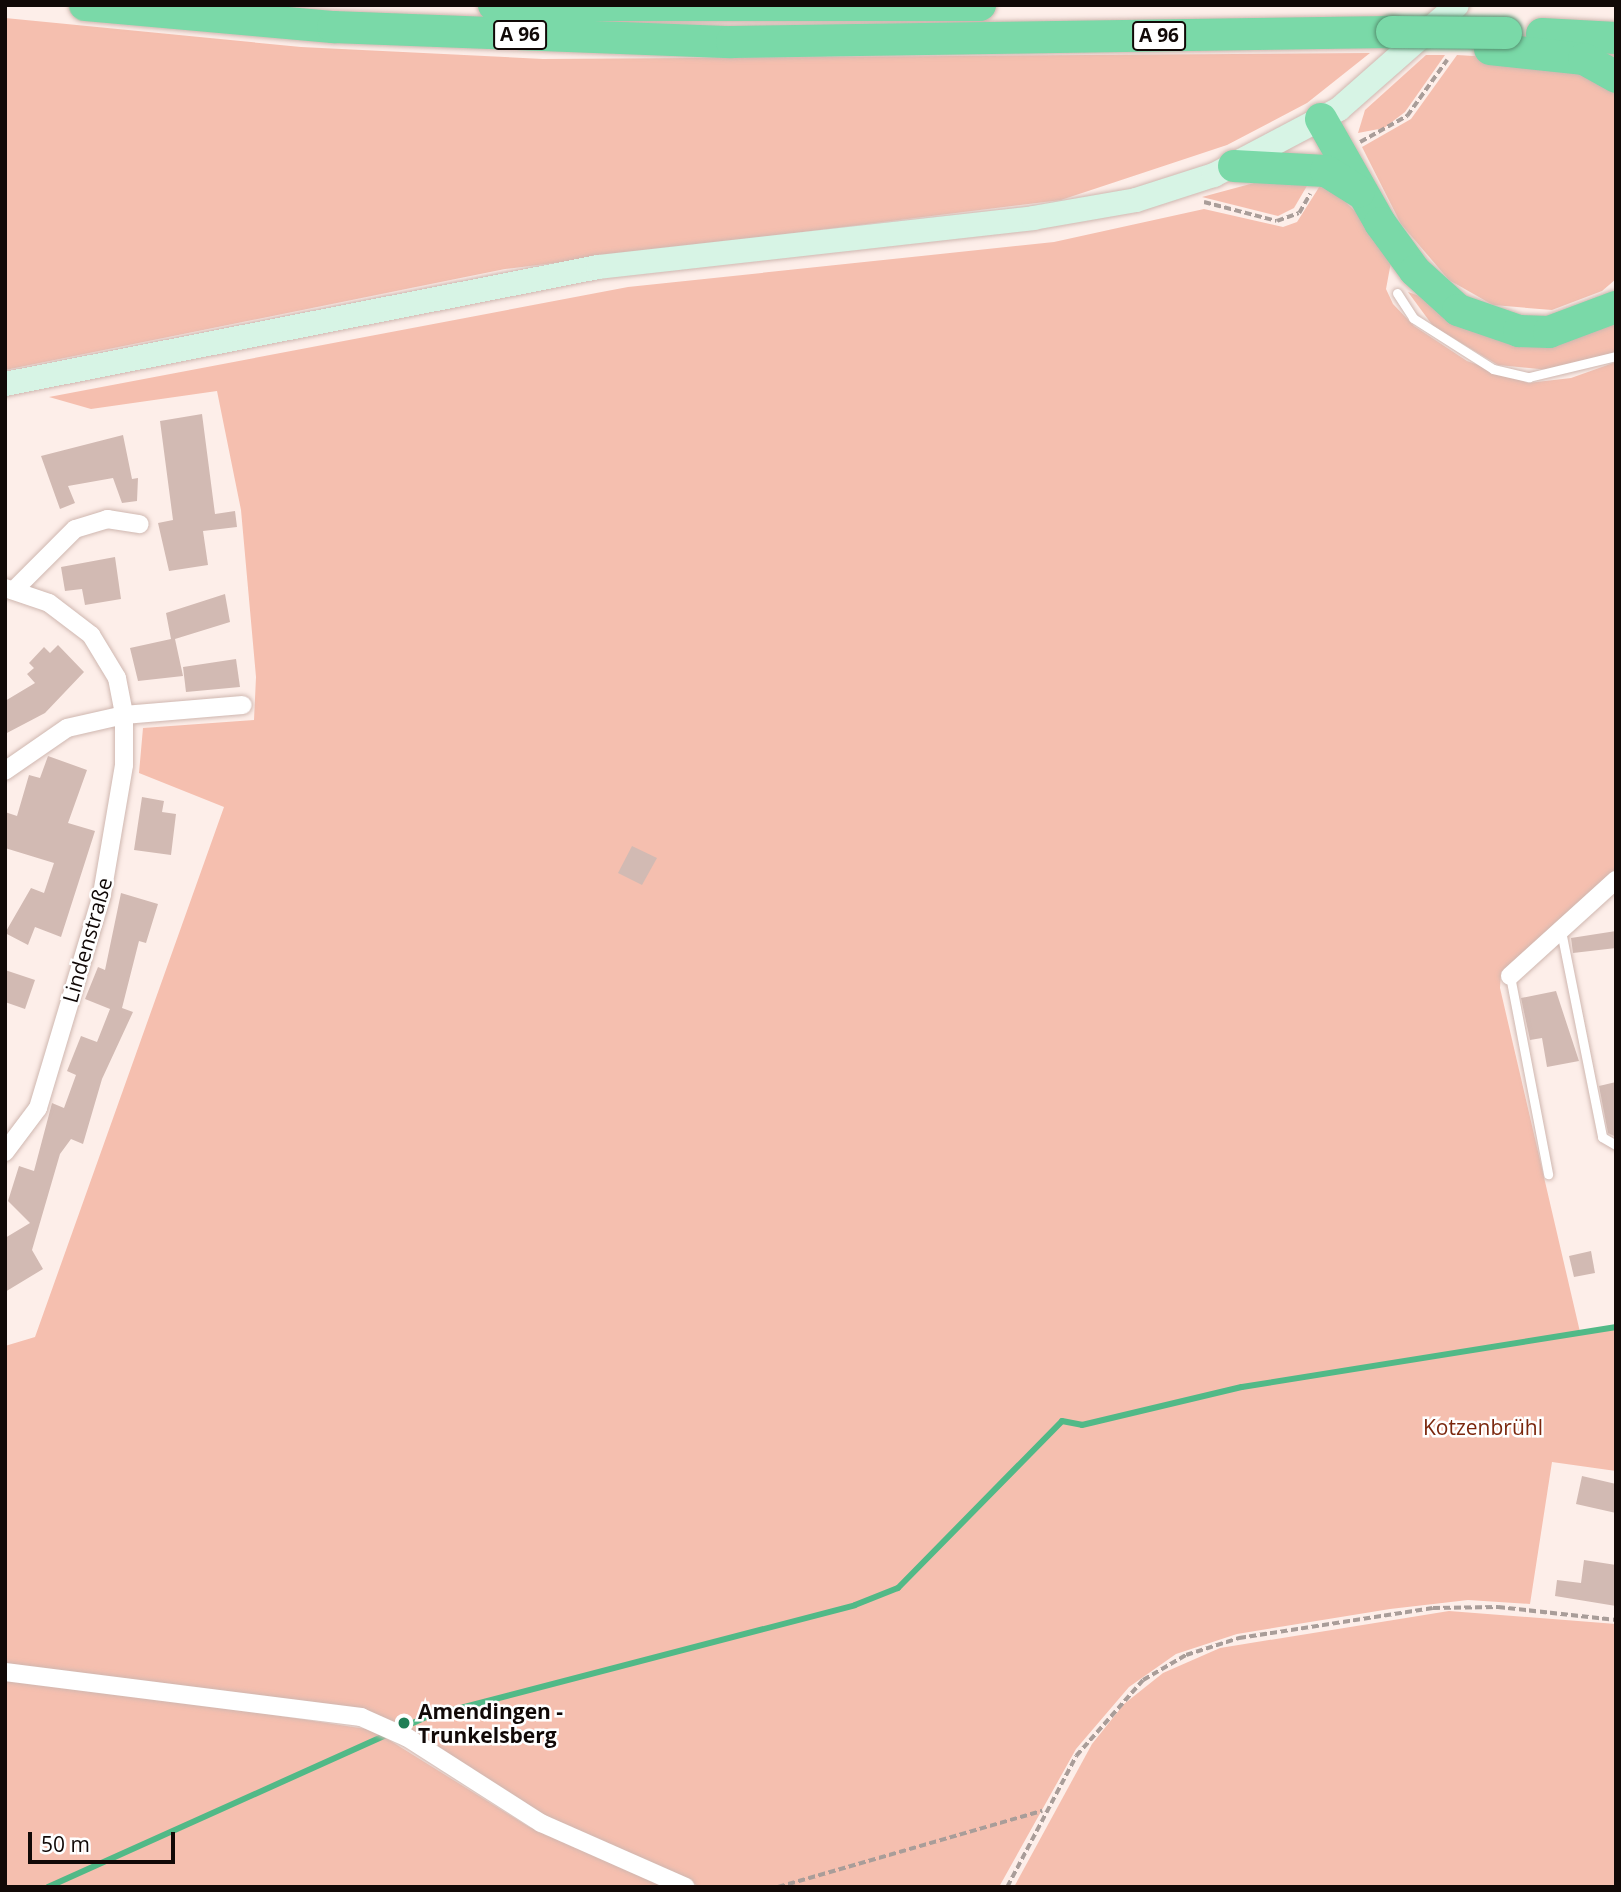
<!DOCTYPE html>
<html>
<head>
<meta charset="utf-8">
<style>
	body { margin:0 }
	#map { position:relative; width:1621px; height:1892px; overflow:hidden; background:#fdeee9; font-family:"Open Sans",sans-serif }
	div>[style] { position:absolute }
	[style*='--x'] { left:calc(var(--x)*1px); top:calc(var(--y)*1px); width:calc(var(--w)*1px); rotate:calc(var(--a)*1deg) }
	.green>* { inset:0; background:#f5bfaf }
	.stream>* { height:6px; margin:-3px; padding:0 3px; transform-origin:3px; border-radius:3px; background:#51b987 }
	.building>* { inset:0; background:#d2bab3 }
	.path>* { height:3.5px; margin-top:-1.75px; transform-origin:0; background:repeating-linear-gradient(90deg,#a99d99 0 7px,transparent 0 10.5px) }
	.roads { filter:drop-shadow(0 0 2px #cfb7b0) drop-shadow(0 0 2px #cfb7b0) }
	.lane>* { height:9px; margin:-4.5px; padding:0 4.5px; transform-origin:4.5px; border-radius:4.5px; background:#fff }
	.street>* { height:18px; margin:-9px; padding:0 9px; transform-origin:9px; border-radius:9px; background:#fff }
	.secondary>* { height:24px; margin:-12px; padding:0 12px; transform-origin:12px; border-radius:12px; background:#d7f4e5 }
	.highway>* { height:32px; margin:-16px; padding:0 16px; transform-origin:16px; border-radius:16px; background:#7ad9a8 }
	.bridges { filter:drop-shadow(0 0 2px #559070) drop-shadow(0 0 2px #559070) }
	.highway-bridge>* { height:32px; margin:-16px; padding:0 16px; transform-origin:16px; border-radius:16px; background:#7ad9a8 }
	.dots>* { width:19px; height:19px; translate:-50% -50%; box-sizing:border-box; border:4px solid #fff; border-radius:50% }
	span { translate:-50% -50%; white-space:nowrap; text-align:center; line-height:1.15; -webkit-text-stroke:5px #fff; paint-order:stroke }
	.shield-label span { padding:2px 5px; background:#fff; border:2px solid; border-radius:5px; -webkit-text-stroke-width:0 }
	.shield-label { font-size:19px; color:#110907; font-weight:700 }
	.street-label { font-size:21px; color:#110907 }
	.park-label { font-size:21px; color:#7b270d }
	.poi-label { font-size:21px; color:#110907; font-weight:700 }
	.left { translate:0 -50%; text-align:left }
	.frame { position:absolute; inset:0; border:7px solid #110907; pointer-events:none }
	.scale { position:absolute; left:28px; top:1832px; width:147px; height:32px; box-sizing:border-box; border:4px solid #110907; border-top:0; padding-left:9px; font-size:21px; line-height:24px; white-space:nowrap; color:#110907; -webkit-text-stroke:5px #fff; paint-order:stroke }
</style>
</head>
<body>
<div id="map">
	<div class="green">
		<div style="clip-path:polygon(5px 18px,301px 47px,543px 59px,1370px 53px,1307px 103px,1227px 145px,1061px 200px,505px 269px,5px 370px)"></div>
		<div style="clip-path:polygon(1426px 55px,1445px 55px,1405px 112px,1384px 128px,1358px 133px,1365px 110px)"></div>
		<div style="clip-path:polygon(1457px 55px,1554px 61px,1616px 87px,1616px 279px,1602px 291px,1552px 310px,1493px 305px,1449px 280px,1401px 224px,1362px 147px,1411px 119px)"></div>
		<div style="clip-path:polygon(1311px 179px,1294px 208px,1278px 216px,1202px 197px,1265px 180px)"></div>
		<div style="clip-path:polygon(1323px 181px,1357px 213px,1391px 262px,1386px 289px,1393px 304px,1414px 326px,1467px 361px,1528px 383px,1571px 378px,1616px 362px,1616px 871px,1501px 972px,1500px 988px,1580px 1332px,1616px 1327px,1616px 1471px,1552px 1462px,1530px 1604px,1468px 1600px,1390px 1609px,1237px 1634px,1176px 1654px,1129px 1687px,1076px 1749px,999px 1887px,701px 1887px,545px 1817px,410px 1731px,367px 1711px,120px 1678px,94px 1688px,373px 1730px,529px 1827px,672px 1887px,5px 1887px,5px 1346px,35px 1337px,224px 807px,139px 773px,143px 728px,254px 720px,256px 677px,241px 510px,217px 391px,91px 409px,49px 397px,628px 287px,1054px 242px,1204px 209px,1283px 227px,1297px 222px)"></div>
		<div style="clip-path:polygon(1408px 292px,1555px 343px,1616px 322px,1616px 352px,1549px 370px,1498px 365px,1433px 326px)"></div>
		<div style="clip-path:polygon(1449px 1611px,1616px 1624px,1616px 1887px,1014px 1887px,1092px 1744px,1124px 1704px,1163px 1673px,1220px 1648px)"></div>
	</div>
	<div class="stream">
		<div style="--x:48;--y:1887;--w:414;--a:-24.2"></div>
		<div style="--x:426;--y:1717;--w:443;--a:-14.6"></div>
		<div style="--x:855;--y:1605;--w:46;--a:-21.6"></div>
		<div style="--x:898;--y:1588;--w:234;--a:-45.5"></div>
		<div style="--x:1062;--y:1421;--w:20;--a:11"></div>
		<div style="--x:1082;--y:1425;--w:164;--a:-13.4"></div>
		<div style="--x:1242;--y:1387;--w:379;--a:-9.1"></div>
	</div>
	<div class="building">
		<div style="clip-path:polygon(202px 414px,215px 514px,235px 511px,237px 527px,203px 531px,208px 565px,169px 571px,158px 523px,173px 520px,160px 421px)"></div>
		<div style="clip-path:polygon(123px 435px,132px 479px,138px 478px,137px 501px,122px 503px,113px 478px,68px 486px,75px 503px,60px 509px,41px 456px)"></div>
		<div style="clip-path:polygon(115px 557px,121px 599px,85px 605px,82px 589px,65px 591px,61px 567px)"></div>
		<div style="clip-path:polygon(225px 594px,230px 622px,175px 639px,183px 676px,138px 681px,130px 648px,171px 639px,166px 613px)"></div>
		<div style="clip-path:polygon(58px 645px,84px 672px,45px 713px,5px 734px,5px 701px,35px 683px,27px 674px,34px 668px,29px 663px,44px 647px,50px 653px)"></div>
		<div style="clip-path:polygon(236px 659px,240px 687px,186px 692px,183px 667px)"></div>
		<div style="clip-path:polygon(48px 756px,87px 770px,68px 823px,95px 831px,61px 937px,35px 927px,28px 945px,5px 933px,31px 888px,44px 893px,54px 863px,5px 848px,5px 812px,17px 816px,29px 775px,40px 778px)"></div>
		<div style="clip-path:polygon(142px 797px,164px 801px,162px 812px,176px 814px,171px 855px,134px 850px)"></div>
		<div style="clip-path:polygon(632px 846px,657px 858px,642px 885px,618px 873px)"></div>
		<div style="clip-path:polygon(121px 893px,158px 904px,146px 943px,139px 941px,122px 1008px,133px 1012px,102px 1079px,83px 1144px,71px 1139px,60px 1154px,32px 1250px,43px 1269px,5px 1292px,5px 1238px,30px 1223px,8px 1201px,19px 1166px,34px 1171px,52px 1103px,64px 1108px,76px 1075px,67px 1071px,81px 1036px,97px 1042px,110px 1009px,85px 999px,98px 967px,105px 970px)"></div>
		<div style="clip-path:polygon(1616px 931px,1616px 948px,1573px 953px,1571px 938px)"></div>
		<div style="clip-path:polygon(5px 970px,35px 980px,25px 1009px,5px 1002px)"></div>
		<div style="clip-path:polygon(1556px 991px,1579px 1061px,1547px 1067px,1542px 1038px,1530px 1040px,1521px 998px)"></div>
		<div style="clip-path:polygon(1616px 1082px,1616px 1137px,1608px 1133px,1599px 1086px)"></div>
		<div style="clip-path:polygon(1591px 1251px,1595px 1273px,1574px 1277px,1569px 1256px)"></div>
		<div style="clip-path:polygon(1582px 1476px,1616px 1484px,1616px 1513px,1576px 1504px)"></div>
		<div style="clip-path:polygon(1584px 1560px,1616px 1565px,1616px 1606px,1555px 1596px,1557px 1580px,1581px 1583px)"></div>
	</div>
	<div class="path">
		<div style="--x:1360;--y:142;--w:54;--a:-29"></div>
		<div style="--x:1407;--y:116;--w:69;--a:-54.5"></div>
		<div style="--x:1204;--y:202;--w:75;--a:14.6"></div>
		<div style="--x:1277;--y:221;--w:23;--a:-20"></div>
		<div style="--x:1299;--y:213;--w:22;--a:-60"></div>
		<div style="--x:778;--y:1887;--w:275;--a:-16.1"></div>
		<div style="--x:1007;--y:1887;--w:148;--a:-62.2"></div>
		<div style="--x:1076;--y:1756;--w:101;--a:-48.6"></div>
		<div style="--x:1143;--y:1680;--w:50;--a:-30.2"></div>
		<div style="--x:1186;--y:1655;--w:56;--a:-17.8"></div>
		<div style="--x:1239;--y:1638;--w:196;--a:-8.8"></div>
		<div style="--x:1433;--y:1608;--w:65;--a:-0.9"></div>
		<div style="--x:1498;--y:1607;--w:119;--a:6.3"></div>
	</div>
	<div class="roads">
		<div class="lane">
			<div style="--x:1397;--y:293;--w:30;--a:57"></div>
			<div style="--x:1413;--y:318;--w:95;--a:32.5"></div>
			<div style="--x:1493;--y:369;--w:37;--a:13"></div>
			<div style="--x:1529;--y:377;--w:89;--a:-13.6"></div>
			<div style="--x:1561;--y:931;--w:210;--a:78.7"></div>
			<div style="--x:1602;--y:1137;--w:16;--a:30"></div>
			<div style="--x:1510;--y:976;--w:202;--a:79.1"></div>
		</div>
		<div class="street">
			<div style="--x:5;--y:588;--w:46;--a:18.8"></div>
			<div style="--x:49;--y:603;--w:53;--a:37.3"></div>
			<div style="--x:91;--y:635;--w:50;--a:58.8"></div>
			<div style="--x:117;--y:678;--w:38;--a:79"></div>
			<div style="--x:124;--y:715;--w:58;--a:167.2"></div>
			<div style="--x:67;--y:728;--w:75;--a:145.3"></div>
			<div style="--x:15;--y:589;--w:85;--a:-45"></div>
			<div style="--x:75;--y:529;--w:34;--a:-17"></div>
			<div style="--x:107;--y:519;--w:33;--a:9"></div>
			<div style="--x:1510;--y:976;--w:143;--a:-42.2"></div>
			<div style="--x:5;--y:1152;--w:55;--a:-53.1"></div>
			<div style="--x:38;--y:1108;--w:223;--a:-73.3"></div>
			<div style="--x:102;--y:894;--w:131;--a:-80.3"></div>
			<div style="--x:124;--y:765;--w:50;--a:-90"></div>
			<div style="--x:124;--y:715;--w:119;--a:-4.8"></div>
			<div style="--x:5;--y:1672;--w:359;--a:7.2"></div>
			<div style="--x:361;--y:1717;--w:51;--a:24.1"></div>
			<div style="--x:408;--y:1738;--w:158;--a:32.6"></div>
			<div style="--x:541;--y:1823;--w:158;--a:23.8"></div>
		</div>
		<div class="secondary">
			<div style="--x:5;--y:384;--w:604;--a:-11.16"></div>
			<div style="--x:598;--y:267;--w:438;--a:-6.4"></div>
			<div style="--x:1033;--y:218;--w:105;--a:-9.9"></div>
			<div style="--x:1136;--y:200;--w:82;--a:-17.8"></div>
			<div style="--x:1214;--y:175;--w:141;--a:-27.8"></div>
			<div style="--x:1339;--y:109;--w:157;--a:-41.4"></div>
		</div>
		<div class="highway">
			<div style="--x:85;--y:5;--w:249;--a:5.1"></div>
			<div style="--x:333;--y:27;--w:399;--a:2.2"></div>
			<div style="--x:732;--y:42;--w:660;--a:-0.87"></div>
			<div style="--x:494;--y:5;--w:486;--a:0"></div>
			<div style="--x:1542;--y:34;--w:74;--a:3.1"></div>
			<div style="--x:1490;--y:49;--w:95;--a:6.1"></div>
			<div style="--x:1584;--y:59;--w:37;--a:29"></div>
			<div style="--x:1321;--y:119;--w:120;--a:60.4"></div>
			<div style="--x:1380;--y:223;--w:59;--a:53.9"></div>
			<div style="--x:1415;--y:271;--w:58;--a:42.2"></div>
			<div style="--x:1458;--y:310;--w:65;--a:19"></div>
			<div style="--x:1519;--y:331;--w:30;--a:2"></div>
			<div style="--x:1549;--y:332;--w:72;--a:-20.5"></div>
			<div style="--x:1234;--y:166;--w:92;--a:3.1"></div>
			<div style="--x:1326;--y:171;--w:39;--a:32"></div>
		</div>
	</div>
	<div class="bridges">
		<div class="highway-bridge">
			<div style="--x:1392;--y:32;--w:114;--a:0.5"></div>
		</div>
	</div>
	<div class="dots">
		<div style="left:404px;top:1723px;background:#1f7e55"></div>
	</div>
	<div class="shield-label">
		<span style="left:520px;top:35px">A 96</span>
		<span style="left:1159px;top:36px">A 96</span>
	</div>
	<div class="street-label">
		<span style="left:87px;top:940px;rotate:-74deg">Lindenstraße</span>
	</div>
	<div class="park-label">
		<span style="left:1483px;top:1427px">Kotzenbrühl</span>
	</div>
	<div class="poi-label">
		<span class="left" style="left:418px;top:1723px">Amendingen -<br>Trunkelsberg</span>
	</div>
	<div class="frame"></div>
	<div class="scale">50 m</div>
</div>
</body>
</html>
